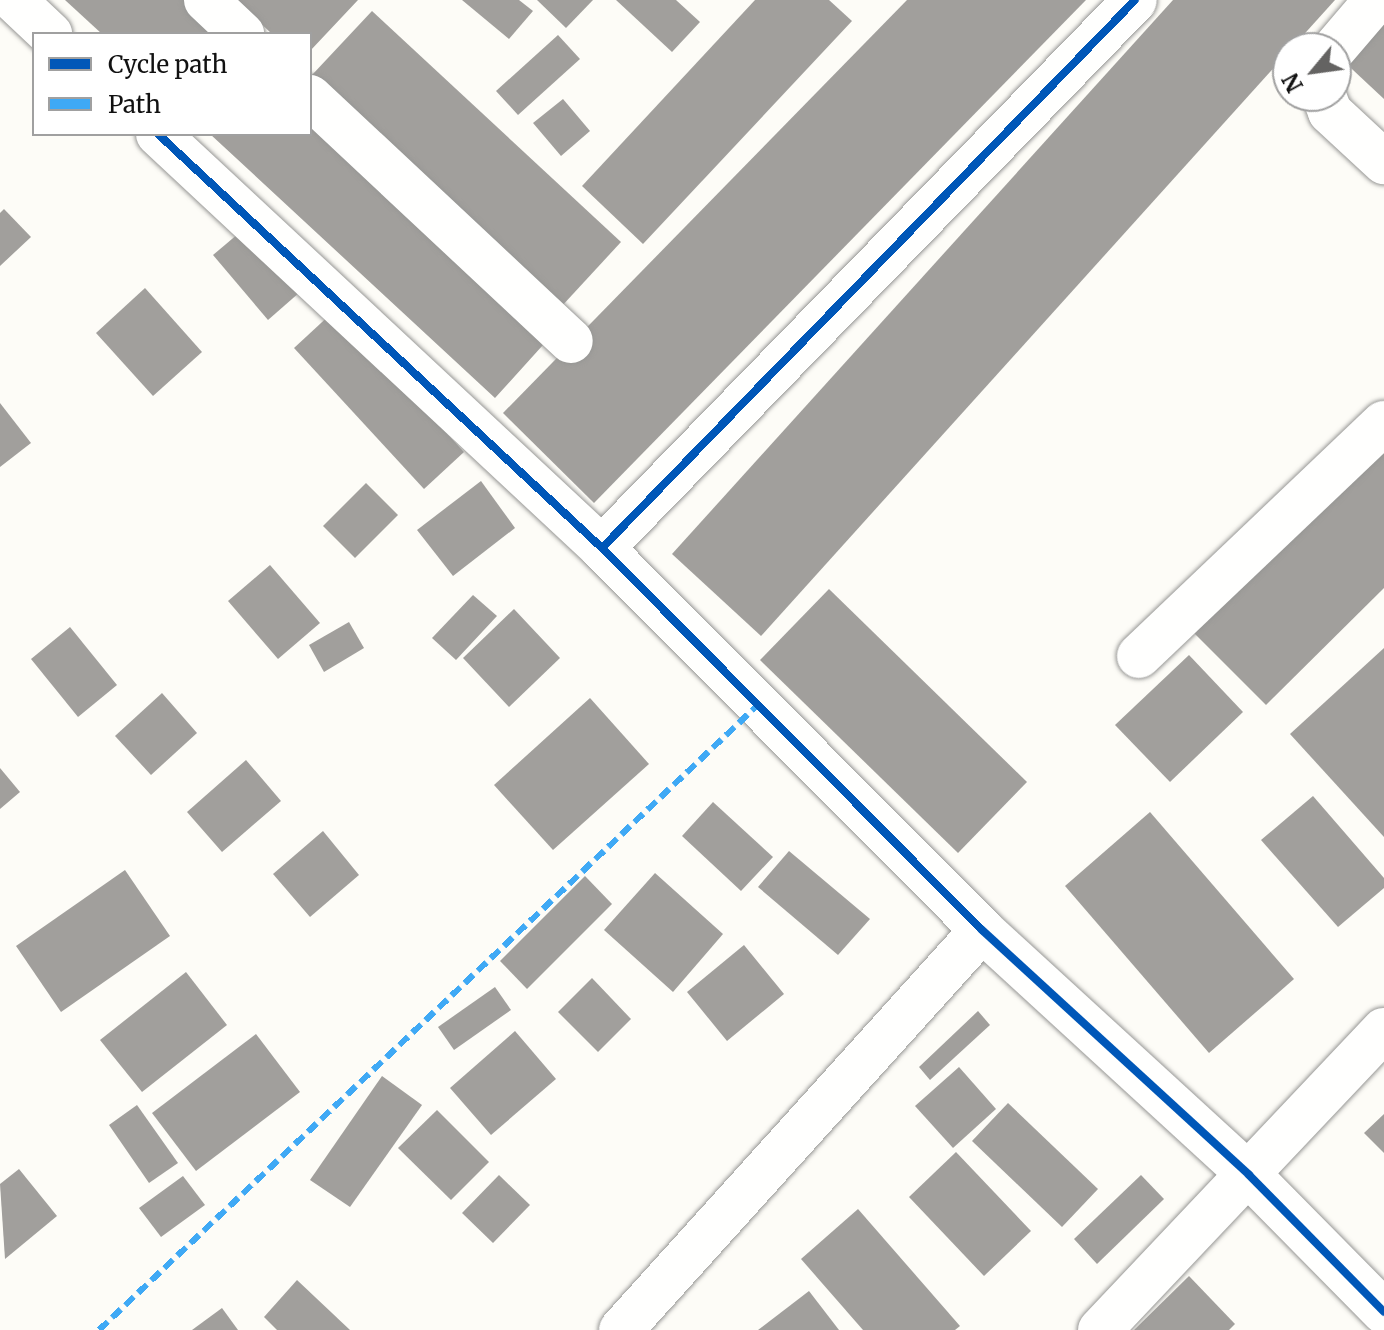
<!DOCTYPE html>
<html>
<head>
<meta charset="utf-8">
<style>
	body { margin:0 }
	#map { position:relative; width:1384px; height:1330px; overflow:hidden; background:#fdfcf7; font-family:Merriweather,serif }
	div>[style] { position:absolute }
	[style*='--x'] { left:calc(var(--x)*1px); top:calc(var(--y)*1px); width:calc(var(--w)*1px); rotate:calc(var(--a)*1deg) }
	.building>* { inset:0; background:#a19f9c }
	.roads { filter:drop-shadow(0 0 2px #979795) drop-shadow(0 0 2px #979795) }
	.minor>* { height:44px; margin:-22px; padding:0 22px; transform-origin:22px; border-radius:22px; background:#fffffe }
	.quiet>* { height:6px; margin-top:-3px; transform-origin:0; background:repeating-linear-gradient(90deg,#3fa9f5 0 12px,transparent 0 18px) }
	.cycleway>* { height:8px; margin:-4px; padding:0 4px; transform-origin:4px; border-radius:4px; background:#0057b8 }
	span { translate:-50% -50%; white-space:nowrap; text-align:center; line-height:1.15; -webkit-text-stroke:8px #fff; paint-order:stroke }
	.legend { position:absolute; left:32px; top:32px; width:280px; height:104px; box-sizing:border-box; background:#fff; border:2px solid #a0a0a0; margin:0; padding:10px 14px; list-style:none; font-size:24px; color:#111 }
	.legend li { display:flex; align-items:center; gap:16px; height:40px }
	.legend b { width:40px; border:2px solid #a0a0a0 }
	.north { position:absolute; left:1272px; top:32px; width:80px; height:80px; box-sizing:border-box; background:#fff; border:2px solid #a0a0a0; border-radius:50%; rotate:241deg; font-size:22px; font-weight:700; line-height:32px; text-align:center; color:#111 }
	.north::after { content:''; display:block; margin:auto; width:28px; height:36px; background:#646362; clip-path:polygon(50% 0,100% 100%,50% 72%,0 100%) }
</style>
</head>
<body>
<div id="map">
	<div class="building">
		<div style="clip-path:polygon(65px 0,190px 0,227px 34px,102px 34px)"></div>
		<div style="clip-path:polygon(236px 0,358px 0,310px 51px,310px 34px,272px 34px)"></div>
		<div style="clip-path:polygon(462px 0,519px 0,533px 11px,509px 39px)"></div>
		<div style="clip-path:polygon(537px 0,593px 0,566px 28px)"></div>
		<div style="clip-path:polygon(616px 0,676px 0,700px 22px,672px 52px)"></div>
		<div style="clip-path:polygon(755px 0,829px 0,852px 21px,643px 244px,582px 186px)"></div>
		<div style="clip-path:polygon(907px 0,1086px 0,594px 503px,503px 413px)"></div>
		<div style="clip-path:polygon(1173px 0,1335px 0,761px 636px,672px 554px)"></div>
		<div style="clip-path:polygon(1384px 6px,1384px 99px,1338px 56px)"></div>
		<div style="clip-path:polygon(372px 11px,621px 242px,561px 307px,312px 75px)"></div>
		<div style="clip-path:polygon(558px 35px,580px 59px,518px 115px,496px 91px)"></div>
		<div style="clip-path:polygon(563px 99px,590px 131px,561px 156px,533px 123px)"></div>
		<div style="clip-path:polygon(310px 111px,552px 335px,495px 398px,210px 134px,310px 134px)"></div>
		<div style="clip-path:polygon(4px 209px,31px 237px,0 266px,0 213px)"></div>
		<div style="clip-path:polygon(245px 228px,300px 292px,268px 320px,213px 255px)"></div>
		<div style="clip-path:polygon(145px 288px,202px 352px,153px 396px,96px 333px)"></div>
		<div style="clip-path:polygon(334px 311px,464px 452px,424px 489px,294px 348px)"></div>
		<div style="clip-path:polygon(0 403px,31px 443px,0 467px)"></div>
		<div style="clip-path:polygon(1384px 443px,1384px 588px,1266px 705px,1194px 633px)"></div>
		<div style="clip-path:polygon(481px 481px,515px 528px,453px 576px,417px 530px)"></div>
		<div style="clip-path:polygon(366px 483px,398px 515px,355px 558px,323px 526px)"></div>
		<div style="clip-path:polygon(270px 565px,320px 623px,278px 659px,228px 601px)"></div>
		<div style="clip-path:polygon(829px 589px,1027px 782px,958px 853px,760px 660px)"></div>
		<div style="clip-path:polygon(473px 595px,497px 616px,456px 660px,432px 638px)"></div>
		<div style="clip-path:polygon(514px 609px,560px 658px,509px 707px,463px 658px)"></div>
		<div style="clip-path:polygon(349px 622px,364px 648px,324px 672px,309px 645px)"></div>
		<div style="clip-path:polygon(70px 627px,117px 685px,78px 717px,31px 659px)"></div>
		<div style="clip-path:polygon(1384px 648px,1384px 837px,1290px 734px)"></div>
		<div style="clip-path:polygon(1189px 655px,1243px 712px,1170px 782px,1115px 725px)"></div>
		<div style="clip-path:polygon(162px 693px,197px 733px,151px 775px,115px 736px)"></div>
		<div style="clip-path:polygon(590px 698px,649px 764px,553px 850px,494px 785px)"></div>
		<div style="clip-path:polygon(246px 760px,281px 801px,222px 852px,187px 812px)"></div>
		<div style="clip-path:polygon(0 768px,20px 792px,0 809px)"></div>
		<div style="clip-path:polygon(1313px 796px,1384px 878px,1384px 888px,1338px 927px,1261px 840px)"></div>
		<div style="clip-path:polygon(713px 802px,773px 857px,741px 891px,682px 836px)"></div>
		<div style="clip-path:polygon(1150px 812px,1294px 979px,1209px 1053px,1065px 886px)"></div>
		<div style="clip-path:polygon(323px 831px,359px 875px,310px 917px,273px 874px)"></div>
		<div style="clip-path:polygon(789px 851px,870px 919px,838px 955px,758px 887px)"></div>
		<div style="clip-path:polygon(125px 870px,170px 936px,61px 1012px,16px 946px)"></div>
		<div style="clip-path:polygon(655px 873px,723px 934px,673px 992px,604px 930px)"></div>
		<div style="clip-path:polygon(585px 876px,612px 904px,527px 989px,500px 961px)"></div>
		<div style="clip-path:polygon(744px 945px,784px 994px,727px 1041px,687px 992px)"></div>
		<div style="clip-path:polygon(186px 972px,227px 1025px,142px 1092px,100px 1040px)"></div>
		<div style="clip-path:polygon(592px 978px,631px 1019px,598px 1052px,558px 1012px)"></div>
		<div style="clip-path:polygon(495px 987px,511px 1010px,454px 1050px,438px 1027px)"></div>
		<div style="clip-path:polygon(978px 1011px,990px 1025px,930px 1080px,919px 1067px)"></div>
		<div style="clip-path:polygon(515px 1031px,556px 1079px,491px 1135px,450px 1088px)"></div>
		<div style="clip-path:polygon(256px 1034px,300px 1092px,196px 1171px,152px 1113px)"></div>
		<div style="clip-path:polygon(959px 1067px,996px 1109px,953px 1148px,915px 1106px)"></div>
		<div style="clip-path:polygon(382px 1076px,422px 1105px,350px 1207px,310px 1180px)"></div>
		<div style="clip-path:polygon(1008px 1103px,1098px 1189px,1062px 1227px,972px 1141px)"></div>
		<div style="clip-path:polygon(137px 1105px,178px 1163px,149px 1183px,109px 1125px)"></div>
		<div style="clip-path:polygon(437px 1110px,489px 1162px,451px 1200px,398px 1148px)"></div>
		<div style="clip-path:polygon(1384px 1114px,1384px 1153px,1364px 1133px)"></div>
		<div style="clip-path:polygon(956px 1152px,1031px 1231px,984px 1276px,909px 1197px)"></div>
		<div style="clip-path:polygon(19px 1169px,57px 1216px,5px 1259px,0 1184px)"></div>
		<div style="clip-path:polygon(499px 1175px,530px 1205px,493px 1243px,462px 1213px)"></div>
		<div style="clip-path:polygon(1141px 1175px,1164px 1199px,1097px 1264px,1074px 1239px)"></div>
		<div style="clip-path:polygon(183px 1176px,205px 1205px,161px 1237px,139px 1208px)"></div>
		<div style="clip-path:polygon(858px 1209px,960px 1326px,955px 1330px,863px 1330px,801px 1259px)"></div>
		<div style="clip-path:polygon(1189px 1276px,1235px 1324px,1229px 1330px,1134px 1330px)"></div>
		<div style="clip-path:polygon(297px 1280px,350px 1330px,277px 1330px,264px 1317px)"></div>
		<div style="clip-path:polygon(809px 1291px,839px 1330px,758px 1330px)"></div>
		<div style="clip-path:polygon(222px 1308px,238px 1330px,192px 1330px)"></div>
	</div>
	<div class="roads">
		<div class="minor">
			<div style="--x:14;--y:0;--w:50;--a:43.4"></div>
			<div style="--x:206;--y:0;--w:50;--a:43.4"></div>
			<div style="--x:1335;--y:48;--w:63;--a:-49.5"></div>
			<div style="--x:1324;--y:96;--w:17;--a:69"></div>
			<div style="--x:1330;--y:112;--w:74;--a:42.8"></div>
			<div style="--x:310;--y:97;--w:357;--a:43.1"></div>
			<div style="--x:158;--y:134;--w:607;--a:43"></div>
			<div style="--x:602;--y:548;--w:539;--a:45.15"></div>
			<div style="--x:982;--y:930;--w:362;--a:42.5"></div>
			<div style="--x:1249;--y:1175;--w:192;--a:45.4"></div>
			<div style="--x:602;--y:548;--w:764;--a:-45.79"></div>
			<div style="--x:1139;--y:656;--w:338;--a:-43.6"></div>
			<div style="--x:621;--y:1330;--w:539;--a:-47.93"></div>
			<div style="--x:1100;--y:1330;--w:413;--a:-46.6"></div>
		</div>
	</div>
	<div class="quiet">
		<div style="--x:99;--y:1330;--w:910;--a:-43.49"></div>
	</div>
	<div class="cycleway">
		<div style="--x:158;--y:134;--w:607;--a:43"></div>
		<div style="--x:602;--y:548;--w:539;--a:45.15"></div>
		<div style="--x:982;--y:930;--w:362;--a:42.5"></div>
		<div style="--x:1249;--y:1175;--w:192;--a:45.4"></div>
		<div style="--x:602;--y:548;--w:764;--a:-45.79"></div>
	</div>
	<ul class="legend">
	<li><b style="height:10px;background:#0057b8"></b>Cycle path</li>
	<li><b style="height:10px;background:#3fa9f5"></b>Path</li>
	</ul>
	<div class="north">N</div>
</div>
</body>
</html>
